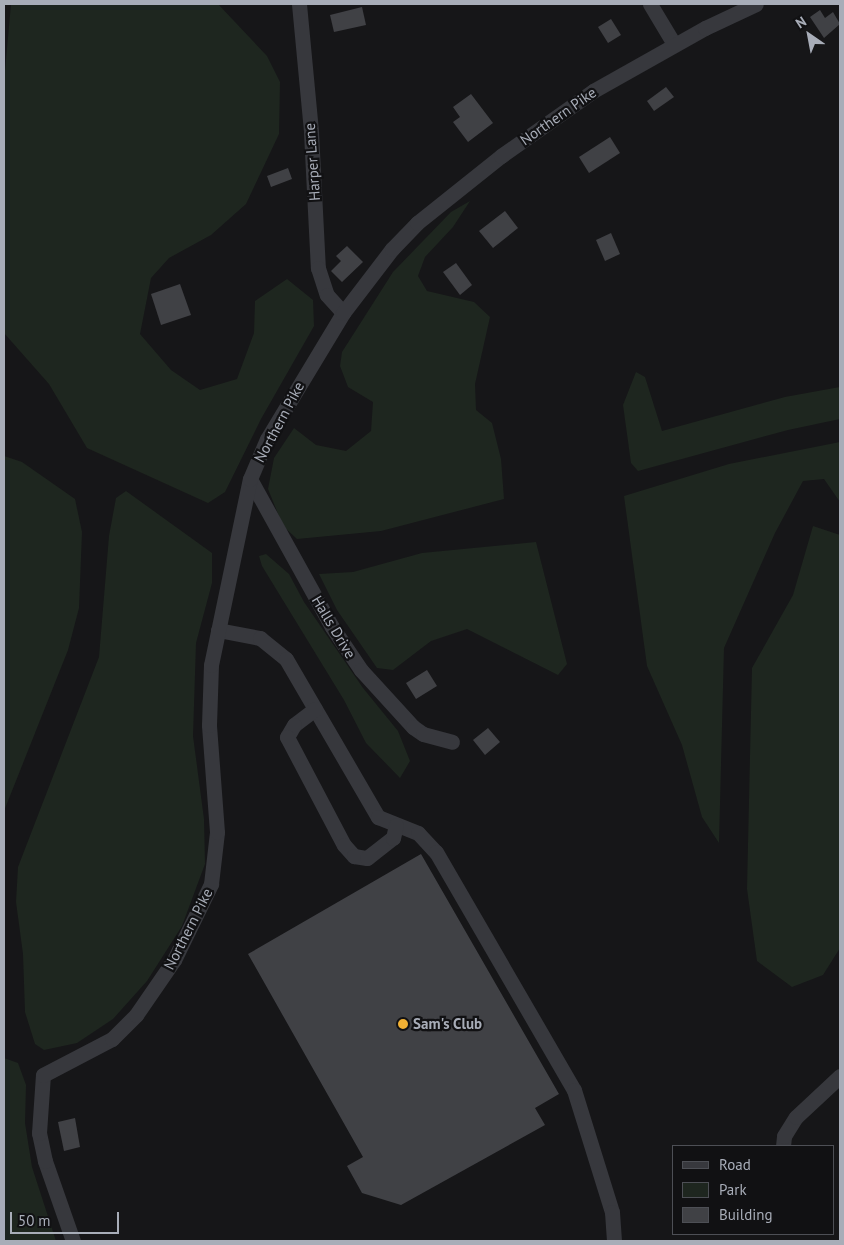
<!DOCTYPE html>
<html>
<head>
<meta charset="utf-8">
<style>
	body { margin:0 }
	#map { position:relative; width:844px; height:1245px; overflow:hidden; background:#161618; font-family:"PT Sans",sans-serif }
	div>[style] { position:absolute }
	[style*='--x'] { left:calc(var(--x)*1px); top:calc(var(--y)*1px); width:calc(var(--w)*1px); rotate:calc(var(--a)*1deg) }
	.green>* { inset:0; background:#1e261f }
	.building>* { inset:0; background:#404145 }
	.minor>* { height:15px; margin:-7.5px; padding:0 7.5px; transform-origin:7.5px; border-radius:7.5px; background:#37383d }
	.dots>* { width:14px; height:14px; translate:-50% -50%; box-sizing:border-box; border:2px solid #111113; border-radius:50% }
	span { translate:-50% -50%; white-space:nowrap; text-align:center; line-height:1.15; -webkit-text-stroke:4.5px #111113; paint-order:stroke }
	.street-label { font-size:15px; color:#a8adb8 }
	.poi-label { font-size:15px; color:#a8adb8; font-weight:700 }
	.left { translate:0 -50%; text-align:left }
	.frame { position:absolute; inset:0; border:5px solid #a8adb8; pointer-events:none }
	.legend { position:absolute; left:672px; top:1145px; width:162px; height:90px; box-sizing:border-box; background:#111113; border:1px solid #4d4f55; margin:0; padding:6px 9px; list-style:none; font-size:15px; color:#a8adb8 }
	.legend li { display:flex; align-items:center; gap:10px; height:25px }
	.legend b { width:25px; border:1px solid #4d4f55 }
	.north { position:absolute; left:784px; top:10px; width:50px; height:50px; -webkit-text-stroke:4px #111113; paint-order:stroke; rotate:327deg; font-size:14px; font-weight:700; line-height:20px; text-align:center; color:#a8adb8 }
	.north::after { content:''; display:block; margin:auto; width:18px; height:22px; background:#a8adb8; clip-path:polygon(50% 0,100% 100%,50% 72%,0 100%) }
	.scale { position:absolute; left:10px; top:1212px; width:109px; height:22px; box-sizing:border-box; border:2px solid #a8adb8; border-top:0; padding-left:6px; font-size:15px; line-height:18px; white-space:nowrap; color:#a8adb8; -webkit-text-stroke:4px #111113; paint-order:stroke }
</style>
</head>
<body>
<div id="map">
	<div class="green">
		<div style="clip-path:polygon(11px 4px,218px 4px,267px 56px,280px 82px,279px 134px,246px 204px,211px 235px,169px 258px,151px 278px,140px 334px,171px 370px,200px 390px,237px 379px,254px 333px,255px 301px,287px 279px,313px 300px,314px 326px,261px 419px,225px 492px,208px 503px,87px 448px,49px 384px,4px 333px,4px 82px)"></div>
		<div style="clip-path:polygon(470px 201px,453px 227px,425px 257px,418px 276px,427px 291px,474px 302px,490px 317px,475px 384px,476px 410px,492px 423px,501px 459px,504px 499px,381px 531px,297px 539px,283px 526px,268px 489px,274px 458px,294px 428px,316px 445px,346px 451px,371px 431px,373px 402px,348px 387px,340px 366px,342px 352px,393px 272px,451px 212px)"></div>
		<div style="clip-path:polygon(636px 372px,645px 377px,662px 431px,785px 397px,840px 387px,840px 419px,788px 430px,638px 471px,631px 463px,623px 405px)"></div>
		<div style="clip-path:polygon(840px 442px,840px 502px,824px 479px,803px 481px,775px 533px,724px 648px,719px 843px,702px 817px,682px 745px,647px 666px,624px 496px,729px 464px)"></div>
		<div style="clip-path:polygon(4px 456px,22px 462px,75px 499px,82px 532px,79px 608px,68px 650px,4px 811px)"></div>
		<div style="clip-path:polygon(126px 491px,212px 553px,212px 583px,196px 643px,193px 736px,204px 819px,205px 864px,182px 926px,147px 981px,113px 1019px,77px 1043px,44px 1050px,35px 1044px,25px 1012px,23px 954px,16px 902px,18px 867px,99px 657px,109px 536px,116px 498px)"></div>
		<div style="clip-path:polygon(813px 526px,840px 535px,840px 948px,823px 975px,792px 987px,757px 961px,747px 889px,752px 668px,793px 595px)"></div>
		<div style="clip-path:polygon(536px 542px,567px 664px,558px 675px,467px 629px,431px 641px,393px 670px,377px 668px,337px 610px,319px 574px,353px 572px,422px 553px)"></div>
		<div style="clip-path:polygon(266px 554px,289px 574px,304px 602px,363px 688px,398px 731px,410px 761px,400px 778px,366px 743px,344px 700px,262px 566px,259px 556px)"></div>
		<div style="clip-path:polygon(4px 1058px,18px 1063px,26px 1085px,25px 1123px,32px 1167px,56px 1241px,4px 1241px)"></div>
	</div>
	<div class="building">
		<div style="clip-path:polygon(362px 7px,366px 25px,334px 32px,330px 15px)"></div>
		<div style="clip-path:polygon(820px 10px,825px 18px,833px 12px,840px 24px,824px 38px,810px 17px)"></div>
		<div style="clip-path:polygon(611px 19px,621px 35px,608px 43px,598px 27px)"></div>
		<div style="clip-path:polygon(666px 87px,674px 97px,654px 111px,647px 101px)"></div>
		<div style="clip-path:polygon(471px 94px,493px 123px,468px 142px,453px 122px,460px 117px,453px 107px)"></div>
		<div style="clip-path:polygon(610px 137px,620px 153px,589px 173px,579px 157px)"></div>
		<div style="clip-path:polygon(288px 168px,292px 179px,271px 187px,267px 176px)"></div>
		<div style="clip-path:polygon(505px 211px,518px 228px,493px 248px,479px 231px)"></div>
		<div style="clip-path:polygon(611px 233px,620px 254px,605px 261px,596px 240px)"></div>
		<div style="clip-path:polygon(347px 246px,363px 262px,342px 282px,331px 271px,341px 261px,336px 256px)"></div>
		<div style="clip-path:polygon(456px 263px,472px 285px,460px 295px,443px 272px)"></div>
		<div style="clip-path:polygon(180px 284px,191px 315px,161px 325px,151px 294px)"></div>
		<div style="clip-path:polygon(427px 670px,437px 686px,416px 699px,406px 683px)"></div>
		<div style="clip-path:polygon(488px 728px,500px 742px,485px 755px,473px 740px)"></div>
		<div style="clip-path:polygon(421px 854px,559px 1094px,535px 1108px,545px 1125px,401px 1205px,362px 1193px,347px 1166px,363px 1157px,248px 954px)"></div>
		<div style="clip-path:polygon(75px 1118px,80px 1147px,64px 1151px,58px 1122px)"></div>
	</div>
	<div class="minor">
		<div style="--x:299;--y:4;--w:129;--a:84.6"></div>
		<div style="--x:311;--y:132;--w:136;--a:87.1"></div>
		<div style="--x:318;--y:268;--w:28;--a:72"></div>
		<div style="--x:327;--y:295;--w:24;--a:48"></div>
		<div style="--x:650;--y:4;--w:47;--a:59"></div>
		<div style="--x:250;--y:479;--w:169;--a:61"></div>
		<div style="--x:332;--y:627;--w:52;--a:56"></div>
		<div style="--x:361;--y:670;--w:77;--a:47.6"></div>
		<div style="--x:413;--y:727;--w:12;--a:35"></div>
		<div style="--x:423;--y:734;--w:30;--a:15"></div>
		<div style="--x:218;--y:630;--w:43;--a:10.8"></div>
		<div style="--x:260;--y:638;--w:33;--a:39"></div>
		<div style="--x:286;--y:659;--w:183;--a:59.8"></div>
		<div style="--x:378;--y:817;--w:43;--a:21.8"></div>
		<div style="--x:418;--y:833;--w:26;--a:47"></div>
		<div style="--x:436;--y:852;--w:275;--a:59.9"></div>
		<div style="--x:574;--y:1090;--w:128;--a:72.7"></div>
		<div style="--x:612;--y:1212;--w:29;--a:86"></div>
		<div style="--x:315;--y:709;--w:26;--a:143"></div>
		<div style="--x:294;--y:725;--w:14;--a:120"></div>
		<div style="--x:287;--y:737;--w:122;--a:62.2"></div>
		<div style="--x:344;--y:845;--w:15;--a:48"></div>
		<div style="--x:354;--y:856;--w:13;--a:9"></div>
		<div style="--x:367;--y:858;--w:33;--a:-38"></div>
		<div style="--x:393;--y:838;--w:13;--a:-77"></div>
		<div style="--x:783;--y:1146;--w:10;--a:-84"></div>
		<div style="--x:784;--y:1136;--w:22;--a:-58"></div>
		<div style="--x:796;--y:1117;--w:60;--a:-43"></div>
		<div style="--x:73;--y:1241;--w:85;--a:-109.3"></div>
		<div style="--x:45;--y:1161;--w:29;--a:-102"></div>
		<div style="--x:39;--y:1133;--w:58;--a:-86.1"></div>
		<div style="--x:43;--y:1075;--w:78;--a:-27.6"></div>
		<div style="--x:112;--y:1039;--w:34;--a:-45"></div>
		<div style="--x:136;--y:1015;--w:67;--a:-55.4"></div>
		<div style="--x:174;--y:960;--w:85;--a:-64"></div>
		<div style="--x:211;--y:884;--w:52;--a:-83.4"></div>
		<div style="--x:217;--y:832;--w:107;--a:-94.3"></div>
		<div style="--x:209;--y:725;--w:60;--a:-88.1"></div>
		<div style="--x:211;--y:665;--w:190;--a:-78.2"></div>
		<div style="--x:250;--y:479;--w:43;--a:-67"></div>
		<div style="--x:267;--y:439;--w:147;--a:-58.9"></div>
		<div style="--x:343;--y:313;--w:81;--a:-52.6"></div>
		<div style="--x:392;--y:249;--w:36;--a:-46"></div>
		<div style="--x:417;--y:223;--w:107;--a:-38.6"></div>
		<div style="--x:501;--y:156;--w:113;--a:-35.2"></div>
		<div style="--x:593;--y:91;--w:129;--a:-29.4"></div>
		<div style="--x:705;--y:28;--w:56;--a:-25.2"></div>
	</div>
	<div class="dots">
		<div style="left:403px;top:1024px;background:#f2b134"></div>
	</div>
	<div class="street-label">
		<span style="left:558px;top:116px;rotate:-35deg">Northern Pike</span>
		<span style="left:312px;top:162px;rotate:-94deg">Harper Lane</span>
		<span style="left:279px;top:422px;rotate:-62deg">Northern Pike</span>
		<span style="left:334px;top:627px;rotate:59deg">Halls Drive</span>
		<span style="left:188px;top:929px;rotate:-63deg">Northern Pike</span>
	</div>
	<div class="poi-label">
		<span class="left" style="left:413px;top:1024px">Sam's Club</span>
	</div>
	<div class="frame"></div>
	<ul class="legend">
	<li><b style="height:6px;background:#37383d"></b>Road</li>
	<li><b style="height:14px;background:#1e261f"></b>Park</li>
	<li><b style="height:14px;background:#404145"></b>Building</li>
	</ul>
	<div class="north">N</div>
	<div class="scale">50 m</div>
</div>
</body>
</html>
